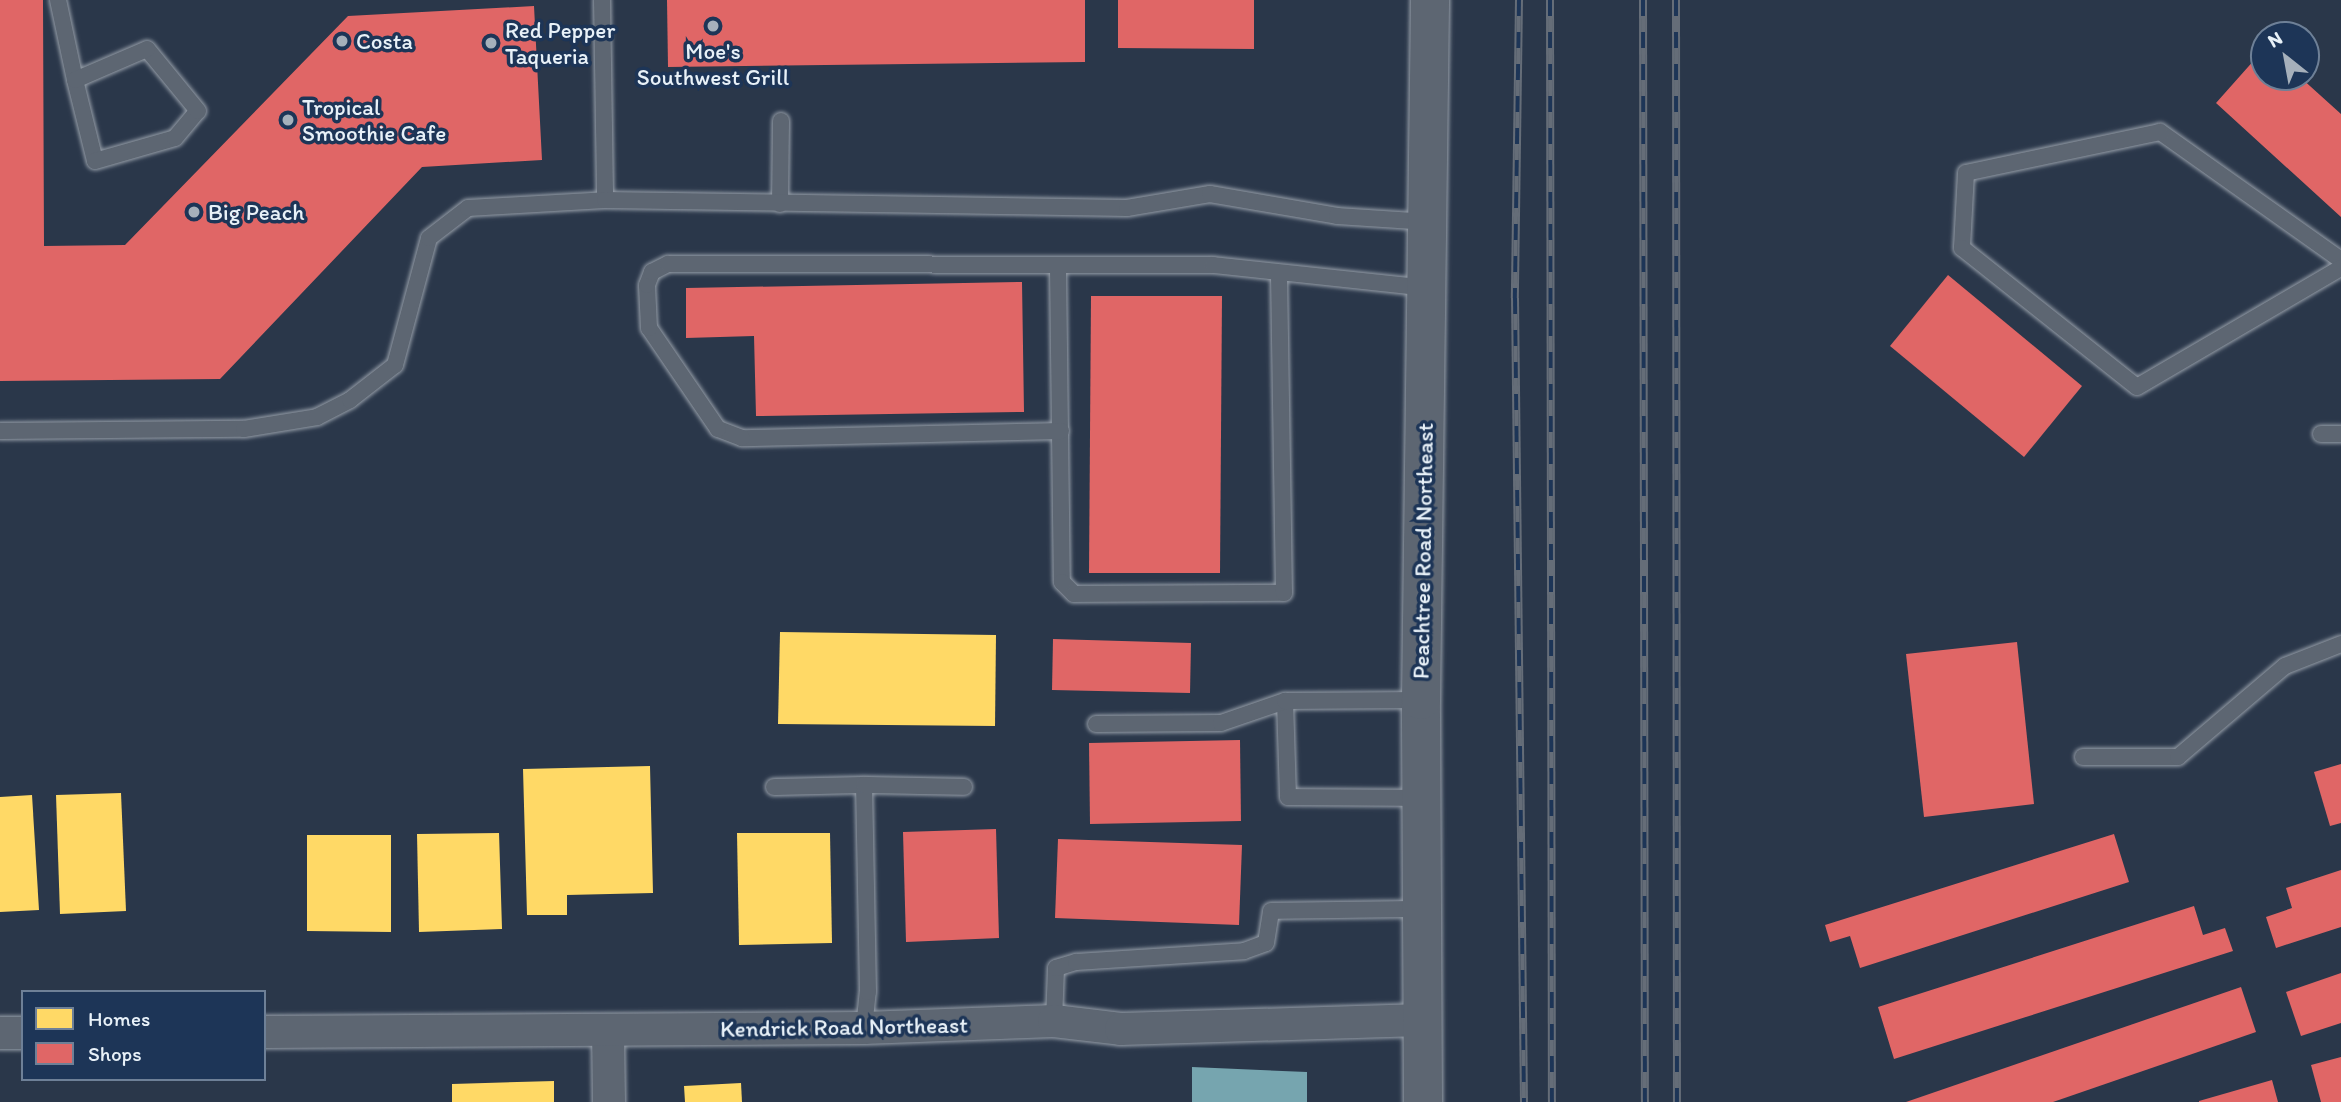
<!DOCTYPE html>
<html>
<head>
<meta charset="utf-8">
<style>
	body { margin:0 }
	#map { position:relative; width:2341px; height:1102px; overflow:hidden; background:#2a374a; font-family:Itim,sans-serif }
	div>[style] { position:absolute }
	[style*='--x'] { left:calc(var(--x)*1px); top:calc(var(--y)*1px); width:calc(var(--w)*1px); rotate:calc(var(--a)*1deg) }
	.homes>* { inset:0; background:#ffd966 }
	.shops>* { inset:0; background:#e06666 }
	.public>* { inset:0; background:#76a5af }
	.roads { filter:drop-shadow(0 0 2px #959da7) drop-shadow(0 0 2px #959da7) }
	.lane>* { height:16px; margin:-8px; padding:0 8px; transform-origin:8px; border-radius:8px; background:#5d6672 }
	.street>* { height:32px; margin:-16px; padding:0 16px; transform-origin:16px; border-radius:16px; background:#5d6672 }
	.highway>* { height:38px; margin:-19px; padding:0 19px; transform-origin:19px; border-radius:19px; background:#5d6672 }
	.rail>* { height:8px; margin-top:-4px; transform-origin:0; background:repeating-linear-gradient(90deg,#1d3557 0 16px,#656d78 0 32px); box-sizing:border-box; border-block:2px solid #656d78 }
	.dots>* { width:19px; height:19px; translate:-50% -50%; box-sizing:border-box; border:4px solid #1d3557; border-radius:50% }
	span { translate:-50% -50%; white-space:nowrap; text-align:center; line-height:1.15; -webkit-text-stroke:7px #1d3557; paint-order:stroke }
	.poi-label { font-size:23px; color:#e8f1f8 }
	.left { translate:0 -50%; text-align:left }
	.street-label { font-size:23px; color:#e8f1f8 }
	.legend { position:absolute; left:21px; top:990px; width:245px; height:91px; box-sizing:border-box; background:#1d3557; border:2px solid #6e8097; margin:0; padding:9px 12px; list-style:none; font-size:21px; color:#e8f1f8 }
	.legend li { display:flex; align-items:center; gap:14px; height:35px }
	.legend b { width:35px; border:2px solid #6e8097 }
	.north { position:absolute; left:2250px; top:21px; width:70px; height:70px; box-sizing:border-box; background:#1d3557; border:2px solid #6e8097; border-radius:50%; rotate:329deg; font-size:19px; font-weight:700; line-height:28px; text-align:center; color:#e8f1f8 }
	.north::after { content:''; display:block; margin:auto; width:24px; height:32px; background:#a6b0bb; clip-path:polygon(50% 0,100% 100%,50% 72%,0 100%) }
</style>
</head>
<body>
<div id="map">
	<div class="homes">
		<div style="clip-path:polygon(780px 632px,996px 635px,995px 726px,778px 724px)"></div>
		<div style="clip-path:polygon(650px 766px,653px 893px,567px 895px,567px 915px,527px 915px,523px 769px)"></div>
		<div style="clip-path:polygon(121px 793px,126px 911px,60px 914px,56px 795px)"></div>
		<div style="clip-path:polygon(32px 795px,39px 910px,0 912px,0 797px)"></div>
		<div style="clip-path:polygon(499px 833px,502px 929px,419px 932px,417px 834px)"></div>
		<div style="clip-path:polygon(737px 833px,830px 833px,832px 943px,739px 945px)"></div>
		<div style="clip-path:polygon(307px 835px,391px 835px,391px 932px,307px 931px)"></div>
		<div style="clip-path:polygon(554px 1081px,554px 1102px,452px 1102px,452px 1084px)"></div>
		<div style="clip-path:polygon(741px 1083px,742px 1102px,685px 1102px,684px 1086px)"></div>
	</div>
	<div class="shops">
		<div style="clip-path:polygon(0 0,43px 0,44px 246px,125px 245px,348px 16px,534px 6px,542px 160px,422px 167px,220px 379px,0 381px)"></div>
		<div style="clip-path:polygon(667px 0,1085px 0,1085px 62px,668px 67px)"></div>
		<div style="clip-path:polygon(1118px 0,1254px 0,1254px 49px,1118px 48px)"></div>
		<div style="clip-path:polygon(2264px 49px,2264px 77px,2300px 77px,2341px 114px,2341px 217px,2216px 103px)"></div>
		<div style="clip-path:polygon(1948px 275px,2082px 386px,2024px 457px,1890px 346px)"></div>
		<div style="clip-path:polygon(1022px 282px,1024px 412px,756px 416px,754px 336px,686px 338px,686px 288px)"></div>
		<div style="clip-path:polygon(1091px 296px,1222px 296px,1220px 573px,1089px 573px)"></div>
		<div style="clip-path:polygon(1053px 639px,1191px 643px,1190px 693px,1052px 690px)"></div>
		<div style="clip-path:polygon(2017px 642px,2034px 804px,1924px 817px,1906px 654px)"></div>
		<div style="clip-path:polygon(1240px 740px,1241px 821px,1090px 824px,1089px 743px)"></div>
		<div style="clip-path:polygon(2341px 764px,2341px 823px,2330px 826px,2314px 772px)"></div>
		<div style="clip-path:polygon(996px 829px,999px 938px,906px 942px,903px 832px)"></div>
		<div style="clip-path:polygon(2114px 834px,2129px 882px,1860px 968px,1850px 936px,1830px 942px,1825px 925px)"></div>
		<div style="clip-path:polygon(1058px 839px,1242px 845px,1239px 925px,1055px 918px)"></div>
		<div style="clip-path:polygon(2341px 870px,2341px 927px,2276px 948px,2266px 917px,2292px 908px,2286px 888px)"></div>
		<div style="clip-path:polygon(2194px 906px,2203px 935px,2225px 928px,2233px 951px,1894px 1059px,1878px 1007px)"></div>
		<div style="clip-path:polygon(2341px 973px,2341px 1023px,2301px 1036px,2286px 992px)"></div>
		<div style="clip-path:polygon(2241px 987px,2256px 1032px,2053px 1102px,1906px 1102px)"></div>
		<div style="clip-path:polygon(2341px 1057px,2341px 1102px,2321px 1102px,2311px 1065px)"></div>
		<div style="clip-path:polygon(2272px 1080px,2278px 1102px,2199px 1102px,2199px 1101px)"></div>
	</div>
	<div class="public">
		<div style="clip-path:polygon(1192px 1067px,1307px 1072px,1307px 1102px,1192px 1102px)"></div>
	</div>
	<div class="roads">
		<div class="lane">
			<div style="--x:58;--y:0;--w:82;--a:78"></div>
			<div style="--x:75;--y:80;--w:83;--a:76.1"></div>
			<div style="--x:95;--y:161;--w:83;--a:-16"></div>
			<div style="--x:175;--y:138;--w:35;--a:-50"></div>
			<div style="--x:198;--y:111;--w:80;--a:-129.4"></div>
			<div style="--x:147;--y:49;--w:78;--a:156.7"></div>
			<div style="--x:602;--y:0;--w:200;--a:89.1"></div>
			<div style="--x:780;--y:204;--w:83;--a:-89.3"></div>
			<div style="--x:2341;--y:260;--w:222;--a:-144.7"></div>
			<div style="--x:2160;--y:132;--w:198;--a:168.1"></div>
			<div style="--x:1966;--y:173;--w:75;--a:93.1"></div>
			<div style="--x:1962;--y:248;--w:223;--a:38.5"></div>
			<div style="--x:2137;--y:387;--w:236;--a:-30.3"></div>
			<div style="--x:1058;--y:268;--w:314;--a:89.3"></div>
			<div style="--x:1062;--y:582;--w:17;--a:45"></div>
			<div style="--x:1074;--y:594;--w:210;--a:-0.3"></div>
			<div style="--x:1284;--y:593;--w:319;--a:-90.9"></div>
			<div style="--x:0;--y:431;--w:244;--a:-0.5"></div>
			<div style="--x:244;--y:429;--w:74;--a:-9.3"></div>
			<div style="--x:317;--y:417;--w:37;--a:-27"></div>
			<div style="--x:350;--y:400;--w:57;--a:-37.9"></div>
			<div style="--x:395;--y:365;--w:131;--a:-75"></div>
			<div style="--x:429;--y:238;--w:49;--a:-37.6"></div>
			<div style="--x:468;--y:208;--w:137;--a:-3.3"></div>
			<div style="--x:605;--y:200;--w:522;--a:0.88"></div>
			<div style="--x:1127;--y:208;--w:84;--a:-9.6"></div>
			<div style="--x:1210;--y:194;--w:129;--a:9.8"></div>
			<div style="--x:1337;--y:216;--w:92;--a:3.7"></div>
			<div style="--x:1061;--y:431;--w:319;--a:178.7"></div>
			<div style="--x:742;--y:438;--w:26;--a:-159"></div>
			<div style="--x:718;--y:429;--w:122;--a:-124.3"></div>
			<div style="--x:649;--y:328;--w:43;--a:-92.7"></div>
			<div style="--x:647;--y:285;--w:14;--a:-69"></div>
			<div style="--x:652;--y:272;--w:18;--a:-27"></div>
			<div style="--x:668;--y:264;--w:545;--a:0.11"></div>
			<div style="--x:1213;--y:265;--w:215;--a:6.1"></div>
			<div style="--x:2321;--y:434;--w:20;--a:0"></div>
			<div style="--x:1285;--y:701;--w:96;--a:88.2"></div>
			<div style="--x:1288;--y:797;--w:135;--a:0.4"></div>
			<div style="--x:1096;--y:724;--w:125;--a:-0.5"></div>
			<div style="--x:1221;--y:723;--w:68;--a:-19"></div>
			<div style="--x:1285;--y:701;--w:136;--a:-0.4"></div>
			<div style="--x:2083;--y:757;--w:95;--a:0"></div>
			<div style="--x:2178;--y:757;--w:140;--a:-40.4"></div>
			<div style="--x:2285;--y:666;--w:60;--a:-21.4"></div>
			<div style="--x:774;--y:787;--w:90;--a:-1.3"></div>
			<div style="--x:1054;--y:1021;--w:53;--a:-87.8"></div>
			<div style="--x:1056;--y:968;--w:21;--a:-17"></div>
			<div style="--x:1076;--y:962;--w:168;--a:-3.7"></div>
			<div style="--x:1244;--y:951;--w:23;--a:-20"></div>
			<div style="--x:1266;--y:943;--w:32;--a:-81"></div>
			<div style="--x:1271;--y:911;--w:151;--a:-0.8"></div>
			<div style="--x:864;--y:1028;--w:36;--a:-84"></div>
			<div style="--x:868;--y:992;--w:207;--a:-91.1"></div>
			<div style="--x:864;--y:785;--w:100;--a:1.1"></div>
		</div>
		<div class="street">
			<div style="--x:608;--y:1031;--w:71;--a:89.2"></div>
			<div style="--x:264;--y:1032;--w:600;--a:-0.38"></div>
			<div style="--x:864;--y:1028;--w:190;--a:-2.1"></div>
			<div style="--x:1054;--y:1021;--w:67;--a:6.8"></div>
			<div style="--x:1121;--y:1029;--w:301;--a:-1.7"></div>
			<div style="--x:0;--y:1033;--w:23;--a:0"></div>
		</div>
		<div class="highway">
			<div style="--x:1423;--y:1102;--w:402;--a:-90.3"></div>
			<div style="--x:1421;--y:700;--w:700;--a:-89.26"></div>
		</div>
	</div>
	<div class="rail">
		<div style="--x:1519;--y:0;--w:298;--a:90.8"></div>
		<div style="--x:1515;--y:298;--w:804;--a:89.36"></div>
		<div style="--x:1550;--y:0;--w:1102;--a:89.9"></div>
		<div style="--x:1643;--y:0;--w:1102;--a:89.9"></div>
		<div style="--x:1676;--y:0;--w:1102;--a:89.95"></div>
	</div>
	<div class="dots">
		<div style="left:713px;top:26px;background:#a6b0bb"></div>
		<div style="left:342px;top:41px;background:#a6b0bb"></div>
		<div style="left:491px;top:43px;background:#a6b0bb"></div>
		<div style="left:288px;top:120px;background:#a6b0bb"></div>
		<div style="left:194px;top:212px;background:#a6b0bb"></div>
	</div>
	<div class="poi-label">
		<span class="left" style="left:505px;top:43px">Red Pepper<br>Taqueria</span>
		<span class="left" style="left:356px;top:41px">Costa</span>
		<span style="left:713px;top:64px">Moe's<br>Southwest Grill</span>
		<span class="left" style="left:302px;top:120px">Tropical<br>Smoothie Cafe</span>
		<span class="left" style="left:208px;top:212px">Big Peach</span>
	</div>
	<div class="street-label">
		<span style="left:1423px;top:551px;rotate:-89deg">Peachtree Road Northeast</span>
		<span style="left:844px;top:1027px;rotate:-1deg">Kendrick Road Northeast</span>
	</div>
	<ul class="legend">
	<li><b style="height:19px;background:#ffd966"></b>Homes</li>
	<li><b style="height:19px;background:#e06666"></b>Shops</li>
	</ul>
	<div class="north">N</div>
</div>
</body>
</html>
